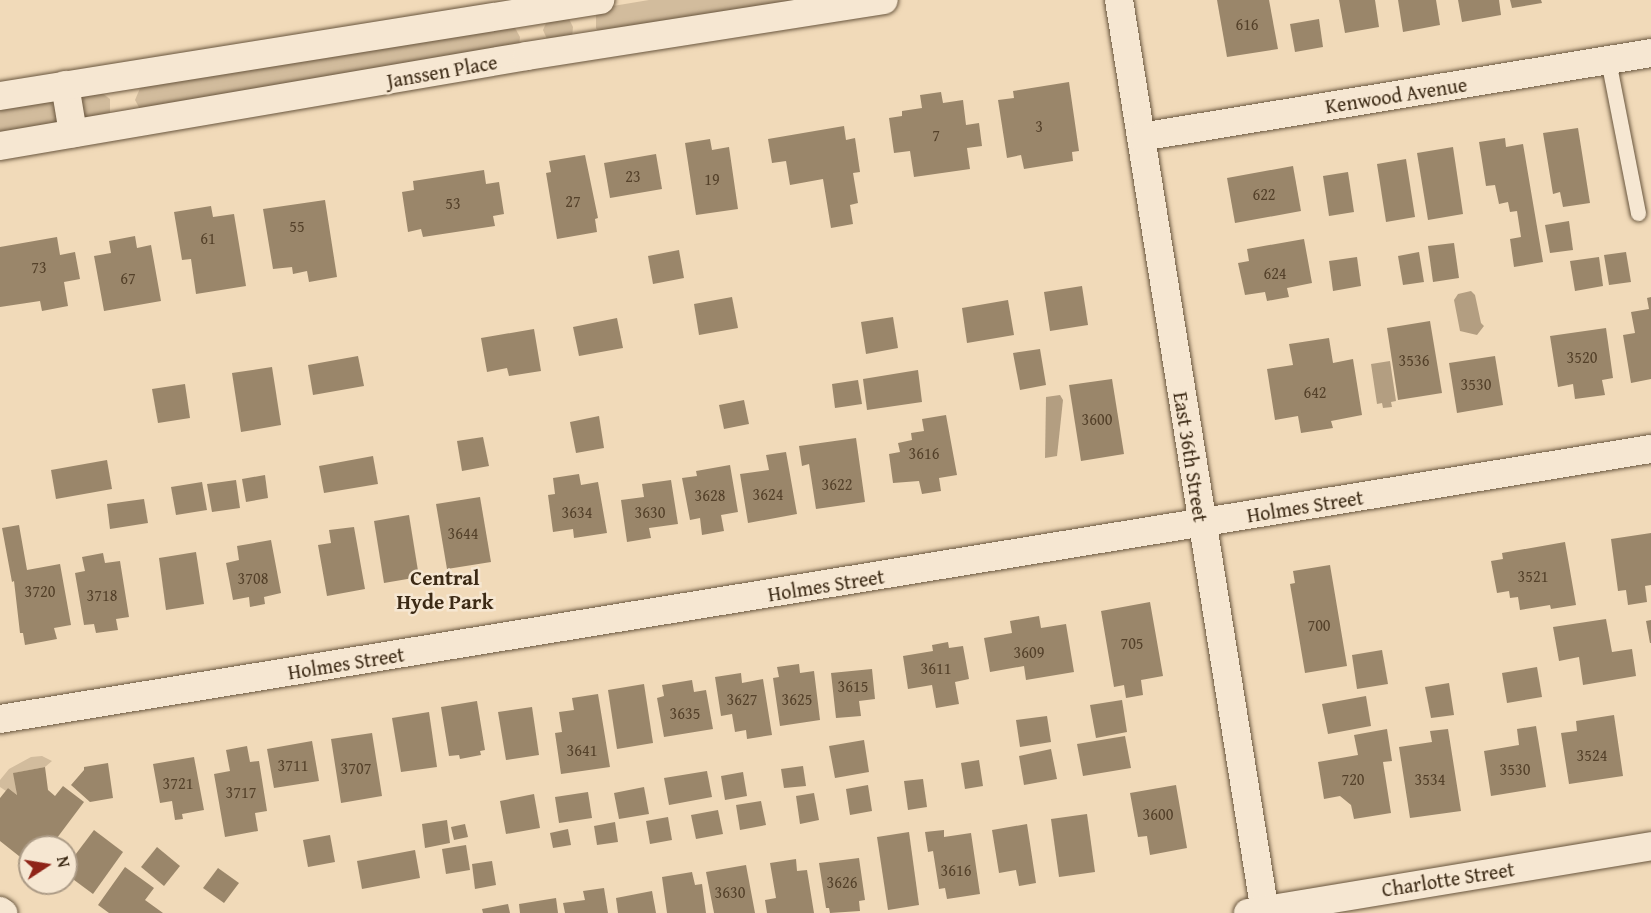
<!DOCTYPE html>
<html>
<head>
<meta charset="utf-8">
<style>
	body { margin:0 }
	#map { position:relative; width:1651px; height:913px; overflow:hidden; background:#f1dab9; font-family:"Gentium Book Plus",serif }
	div>[style] { position:absolute }
	[style*='--x'] { left:calc(var(--x)*1px); top:calc(var(--y)*1px); width:calc(var(--w)*1px); rotate:calc(var(--a)*1deg) }
	.green>* { inset:0; background:#d2bc9d }
	.water>* { inset:0; background:#b39e81 }
	.building>* { inset:0; background:#9a866a }
	.roads { filter:drop-shadow(0 0 2px #69563e) drop-shadow(0 0 2px #69563e) }
	.service>* { height:15px; margin:-7.5px; padding:0 7.5px; transform-origin:7.5px; border-radius:7.5px; background:#f6e7d2 }
	.minor>* { height:28px; margin:-14px; padding:0 14px; transform-origin:14px; border-radius:14px; background:#f6e7d2 }
	span { translate:-50% -50%; white-space:nowrap; text-align:center; line-height:1.15; -webkit-text-stroke:5px #f6e7d2; paint-order:stroke }
	.number-label { font-size:16px; color:#54412a }
	.number-label span { -webkit-text-stroke-width:0 }
	.street-label { font-size:20px; color:#3c2a15 }
	.neighbourhood-label { font-size:21px; color:#3c2a15; font-weight:700 }
	.north { position:absolute; left:18px; top:835px; width:60px; height:60px; box-sizing:border-box; background:#f6e7d2; border:2px solid #ac9b86; border-radius:50%; rotate:78deg; font-size:16px; font-weight:700; line-height:24px; text-align:center; color:#3c2a15 }
	.north::after { content:''; display:block; margin:auto; width:21px; height:27px; background:#8f2418; clip-path:polygon(50% 0,100% 100%,50% 72%,0 100%) }
</style>
</head>
<body>
<div id="map">
	<div class="green">
		<div style="clip-path:polygon(649px 0,837px 0,600px 34px,596px 28px,596px 15px,607px 7px)"></div>
		<div style="clip-path:polygon(569px 19px,573px 27px,572px 37px,547px 39px,543px 30px,547px 21px)"></div>
		<div style="clip-path:polygon(514px 26px,520px 37px,519px 45px,141px 111px,135px 100px,141px 86px)"></div>
		<div style="clip-path:polygon(102px 93px,110px 99px,110px 114px,88px 119px,84px 116px,82px 102px,84px 97px,88px 94px)"></div>
		<div style="clip-path:polygon(48px 100px,57px 109px,57px 123px,0 138px,0 107px)"></div>
		<div style="clip-path:polygon(42px 756px,52px 761px,45px 767px,14px 773px,17px 795px,8px 788px,6px 791px,0 787px,0 780px,9px 769px,31px 757px)"></div>
	</div>
	<div class="water">
		<div style="clip-path:polygon(1471px 291px,1475px 295px,1481px 323px,1484px 326px,1477px 335px,1460px 331px,1454px 300px,1458px 294px)"></div>
		<div style="clip-path:polygon(1390px 361px,1396px 401px,1391px 402px,1392px 407px,1383px 408px,1382px 403px,1377px 404px,1371px 364px)"></div>
		<div style="clip-path:polygon(1060px 395px,1063px 400px,1057px 456px,1045px 458px,1046px 397px)"></div>
	</div>
	<div class="building">
		<div style="clip-path:polygon(1217px 0,1269px 0,1278px 49px,1227px 57px)"></div>
		<div style="clip-path:polygon(1339px 0,1375px 0,1379px 27px,1345px 33px)"></div>
		<div style="clip-path:polygon(1398px 0,1436px 0,1440px 25px,1403px 32px)"></div>
		<div style="clip-path:polygon(1458px 0,1499px 0,1501px 15px,1462px 22px)"></div>
		<div style="clip-path:polygon(1510px 0,1541px 0,1542px 3px,1512px 8px)"></div>
		<div style="clip-path:polygon(1319px 19px,1323px 47px,1295px 52px,1290px 24px)"></div>
		<div style="clip-path:polygon(1069px 82px,1079px 151px,1072px 152px,1073px 161px,1024px 169px,1021px 155px,1007px 158px,998px 100px,1014px 98px,1013px 91px)"></div>
		<div style="clip-path:polygon(941px 92px,943px 103px,963px 100px,966px 125px,979px 123px,982px 146px,967px 148px,970px 169px,914px 177px,910px 151px,894px 153px,889px 118px,902px 116px,902px 111px,922px 108px,920px 95px)"></div>
		<div style="clip-path:polygon(844px 126px,846px 140px,855px 138px,860px 172px,853px 173px,858px 203px,850px 205px,853px 224px,831px 228px,823px 179px,790px 185px,786px 161px,772px 163px,768px 139px)"></div>
		<div style="clip-path:polygon(1578px 128px,1590px 203px,1563px 207px,1560px 192px,1553px 194px,1543px 133px)"></div>
		<div style="clip-path:polygon(1505px 138px,1506px 147px,1523px 144px,1543px 262px,1514px 267px,1510px 239px,1521px 237px,1517px 211px,1510px 212px,1508px 202px,1499px 204px,1495px 185px,1486px 186px,1479px 142px)"></div>
		<div style="clip-path:polygon(710px 139px,712px 150px,729px 147px,738px 209px,696px 215px,685px 143px)"></div>
		<div style="clip-path:polygon(1453px 147px,1463px 214px,1428px 220px,1417px 153px)"></div>
		<div style="clip-path:polygon(656px 154px,662px 189px,610px 198px,604px 163px)"></div>
		<div style="clip-path:polygon(585px 155px,598px 218px,595px 219px,597px 232px,557px 239px,546px 173px,551px 172px,549px 161px)"></div>
		<div style="clip-path:polygon(1406px 159px,1415px 217px,1386px 222px,1377px 164px)"></div>
		<div style="clip-path:polygon(1293px 166px,1301px 211px,1235px 223px,1227px 178px)"></div>
		<div style="clip-path:polygon(484px 170px,486px 184px,499px 182px,504px 214px,493px 216px,495px 226px,423px 237px,421px 229px,408px 232px,402px 192px,414px 190px,413px 181px)"></div>
		<div style="clip-path:polygon(1348px 172px,1354px 212px,1329px 216px,1323px 176px)"></div>
		<div style="clip-path:polygon(325px 200px,337px 277px,309px 282px,307px 271px,293px 274px,292px 267px,273px 269px,263px 209px)"></div>
		<div style="clip-path:polygon(211px 206px,213px 217px,234px 214px,246px 286px,196px 294px,191px 259px,182px 260px,174px 212px)"></div>
		<div style="clip-path:polygon(1569px 221px,1573px 250px,1550px 253px,1545px 225px)"></div>
		<div style="clip-path:polygon(135px 236px,137px 248px,151px 245px,161px 301px,104px 311px,94px 256px,111px 253px,109px 241px)"></div>
		<div style="clip-path:polygon(57px 237px,60px 255px,75px 252px,80px 279px,64px 282px,68px 306px,42px 311px,40px 301px,0 307px,0 247px)"></div>
		<div style="clip-path:polygon(1304px 239px,1312px 283px,1287px 288px,1289px 297px,1267px 301px,1265px 292px,1245px 295px,1238px 263px,1249px 261px,1247px 249px)"></div>
		<div style="clip-path:polygon(1454px 243px,1459px 278px,1433px 282px,1428px 246px)"></div>
		<div style="clip-path:polygon(679px 250px,684px 278px,653px 284px,648px 256px)"></div>
		<div style="clip-path:polygon(1419px 252px,1424px 282px,1403px 285px,1398px 256px)"></div>
		<div style="clip-path:polygon(1626px 252px,1631px 282px,1609px 285px,1604px 255px)"></div>
		<div style="clip-path:polygon(1357px 257px,1361px 286px,1333px 291px,1329px 261px)"></div>
		<div style="clip-path:polygon(1599px 257px,1603px 286px,1575px 291px,1570px 261px)"></div>
		<div style="clip-path:polygon(1082px 286px,1088px 325px,1050px 331px,1044px 292px)"></div>
		<div style="clip-path:polygon(732px 297px,738px 328px,699px 335px,694px 304px)"></div>
		<div style="clip-path:polygon(1651px 297px,1651px 379px,1631px 383px,1623px 335px,1635px 333px,1631px 312px,1649px 309px,1647px 298px)"></div>
		<div style="clip-path:polygon(1008px 300px,1014px 335px,967px 343px,962px 308px)"></div>
		<div style="clip-path:polygon(893px 317px,898px 348px,866px 354px,861px 322px)"></div>
		<div style="clip-path:polygon(617px 318px,623px 348px,579px 356px,573px 327px)"></div>
		<div style="clip-path:polygon(1430px 321px,1442px 393px,1398px 400px,1387px 328px)"></div>
		<div style="clip-path:polygon(1606px 328px,1613px 378px,1602px 380px,1605px 395px,1575px 399px,1573px 384px,1558px 387px,1550px 336px)"></div>
		<div style="clip-path:polygon(534px 329px,541px 371px,509px 376px,507px 368px,487px 372px,481px 338px)"></div>
		<div style="clip-path:polygon(1329px 338px,1333px 363px,1353px 359px,1362px 415px,1331px 421px,1333px 428px,1301px 433px,1298px 416px,1275px 420px,1267px 369px,1293px 365px,1289px 344px)"></div>
		<div style="clip-path:polygon(1040px 349px,1046px 385px,1020px 390px,1013px 353px)"></div>
		<div style="clip-path:polygon(358px 356px,364px 386px,313px 395px,308px 365px)"></div>
		<div style="clip-path:polygon(1495px 356px,1503px 405px,1457px 413px,1449px 363px)"></div>
		<div style="clip-path:polygon(272px 367px,281px 425px,241px 432px,232px 373px)"></div>
		<div style="clip-path:polygon(918px 370px,922px 402px,867px 410px,863px 379px)"></div>
		<div style="clip-path:polygon(1112px 379px,1124px 454px,1081px 461px,1069px 385px)"></div>
		<div style="clip-path:polygon(858px 380px,862px 404px,835px 408px,832px 384px)"></div>
		<div style="clip-path:polygon(185px 384px,190px 418px,158px 423px,152px 389px)"></div>
		<div style="clip-path:polygon(744px 400px,749px 424px,724px 429px,719px 405px)"></div>
		<div style="clip-path:polygon(946px 415px,957px 475px,939px 478px,941px 491px,922px 494px,919px 481px,893px 483px,889px 454px,900px 452px,898px 443px,912px 440px,911px 433px,924px 431px,922px 419px)"></div>
		<div style="clip-path:polygon(599px 416px,604px 448px,576px 453px,570px 422px)"></div>
		<div style="clip-path:polygon(483px 437px,489px 466px,462px 471px,457px 441px)"></div>
		<div style="clip-path:polygon(856px 438px,865px 502px,816px 509px,809px 464px,802px 466px,799px 446px)"></div>
		<div style="clip-path:polygon(786px 452px,797px 514px,748px 523px,740px 474px,769px 470px,766px 455px)"></div>
		<div style="clip-path:polygon(373px 456px,378px 484px,324px 493px,319px 466px)"></div>
		<div style="clip-path:polygon(107px 460px,112px 489px,56px 499px,51px 470px)"></div>
		<div style="clip-path:polygon(730px 465px,738px 512px,721px 515px,724px 531px,702px 535px,700px 518px,690px 520px,682px 478px,697px 476px,696px 471px)"></div>
		<div style="clip-path:polygon(579px 474px,581px 485px,598px 482px,607px 533px,574px 538px,573px 529px,553px 532px,548px 495px,555px 494px,553px 478px)"></div>
		<div style="clip-path:polygon(265px 475px,268px 498px,246px 502px,242px 479px)"></div>
		<div style="clip-path:polygon(236px 480px,240px 508px,212px 512px,207px 484px)"></div>
		<div style="clip-path:polygon(671px 480px,678px 524px,649px 528px,651px 538px,627px 542px,621px 500px,644px 497px,642px 484px)"></div>
		<div style="clip-path:polygon(202px 482px,207px 510px,176px 515px,171px 487px)"></div>
		<div style="clip-path:polygon(480px 497px,491px 562px,447px 569px,436px 504px)"></div>
		<div style="clip-path:polygon(144px 499px,148px 523px,110px 529px,107px 504px)"></div>
		<div style="clip-path:polygon(409px 515px,419px 577px,384px 583px,374px 521px)"></div>
		<div style="clip-path:polygon(19px 525px,27px 570px,60px 564px,71px 625px,54px 628px,57px 639px,25px 645px,23px 633px,20px 633px,14px 581px,12px 582px,2px 528px)"></div>
		<div style="clip-path:polygon(354px 527px,365px 589px,327px 596px,318px 545px,331px 543px,329px 530px)"></div>
		<div style="clip-path:polygon(1651px 533px,1651px 585px,1645px 586px,1647px 602px,1628px 605px,1626px 590px,1618px 591px,1611px 539px)"></div>
		<div style="clip-path:polygon(271px 540px,281px 593px,264px 597px,265px 604px,250px 607px,249px 597px,233px 600px,226px 563px,239px 560px,237px 546px)"></div>
		<div style="clip-path:polygon(1565px 542px,1576px 605px,1551px 609px,1550px 605px,1520px 610px,1518px 597px,1510px 598px,1509px 591px,1497px 593px,1491px 561px,1503px 559px,1502px 553px)"></div>
		<div style="clip-path:polygon(196px 552px,204px 604px,166px 610px,159px 558px)"></div>
		<div style="clip-path:polygon(103px 553px,105px 563px,120px 561px,129px 617px,116px 619px,118px 630px,96px 633px,94px 624px,84px 625px,75px 573px,85px 571px,82px 557px)"></div>
		<div style="clip-path:polygon(1330px 565px,1347px 666px,1305px 673px,1290px 584px,1295px 583px,1293px 571px)"></div>
		<div style="clip-path:polygon(1150px 602px,1163px 676px,1141px 680px,1143px 695px,1126px 698px,1124px 685px,1114px 687px,1101px 611px)"></div>
		<div style="clip-path:polygon(1039px 616px,1041px 628px,1066px 624px,1074px 672px,1026px 680px,1024px 666px,990px 672px,984px 638px,1012px 633px,1010px 621px)"></div>
		<div style="clip-path:polygon(1606px 619px,1612px 652px,1632px 649px,1636px 676px,1583px 685px,1579px 657px,1559px 661px,1553px 627px)"></div>
		<div style="clip-path:polygon(1651px 620px,1651px 643px,1650px 643px,1646px 621px)"></div>
		<div style="clip-path:polygon(948px 642px,949px 648px,963px 646px,969px 679px,955px 682px,959px 704px,936px 708px,932px 685px,908px 689px,903px 656px,933px 651px,932px 645px)"></div>
		<div style="clip-path:polygon(1382px 650px,1388px 684px,1357px 689px,1352px 655px)"></div>
		<div style="clip-path:polygon(799px 664px,800px 673px,814px 671px,820px 720px,780px 726px,773px 678px,779px 677px,777px 667px)"></div>
		<div style="clip-path:polygon(1537px 667px,1542px 697px,1507px 703px,1502px 673px)"></div>
		<div style="clip-path:polygon(872px 669px,875px 699px,859px 701px,861px 716px,836px 718px,831px 673px)"></div>
		<div style="clip-path:polygon(741px 673px,742px 683px,763px 679px,772px 735px,747px 739px,746px 730px,735px 732px,732px 714px,721px 716px,715px 677px)"></div>
		<div style="clip-path:polygon(692px 680px,694px 692px,706px 690px,713px 729px,664px 737px,657px 698px,664px 696px,662px 685px)"></div>
		<div style="clip-path:polygon(1449px 683px,1454px 715px,1431px 718px,1425px 687px)"></div>
		<div style="clip-path:polygon(644px 684px,653px 743px,617px 749px,608px 690px)"></div>
		<div style="clip-path:polygon(598px 694px,610px 767px,561px 774px,555px 733px,562px 732px,559px 712px,574px 710px,572px 698px)"></div>
		<div style="clip-path:polygon(1366px 696px,1371px 726px,1328px 734px,1322px 704px)"></div>
		<div style="clip-path:polygon(1122px 700px,1127px 732px,1096px 738px,1090px 705px)"></div>
		<div style="clip-path:polygon(477px 701px,485px 750px,480px 751px,481px 755px,460px 759px,459px 755px,449px 756px,441px 707px)"></div>
		<div style="clip-path:polygon(532px 707px,539px 755px,506px 760px,498px 712px)"></div>
		<div style="clip-path:polygon(429px 712px,437px 767px,401px 772px,392px 718px)"></div>
		<div style="clip-path:polygon(1614px 715px,1623px 776px,1569px 784px,1561px 733px,1577px 731px,1576px 721px)"></div>
		<div style="clip-path:polygon(1047px 716px,1051px 742px,1020px 747px,1016px 720px)"></div>
		<div style="clip-path:polygon(1536px 726px,1546px 787px,1491px 796px,1484px 751px,1519px 745px,1517px 729px)"></div>
		<div style="clip-path:polygon(1387px 729px,1392px 761px,1383px 762px,1391px 813px,1354px 819px,1351px 805px,1340px 796px,1324px 799px,1318px 762px,1358px 755px,1354px 735px)"></div>
		<div style="clip-path:polygon(1448px 729px,1461px 811px,1410px 818px,1399px 747px,1432px 742px,1430px 731px)"></div>
		<div style="clip-path:polygon(372px 733px,382px 796px,341px 803px,331px 739px)"></div>
		<div style="clip-path:polygon(1125px 736px,1131px 768px,1083px 776px,1077px 744px)"></div>
		<div style="clip-path:polygon(864px 740px,869px 772px,835px 778px,829px 746px)"></div>
		<div style="clip-path:polygon(312px 741px,319px 781px,274px 788px,267px 749px)"></div>
		<div style="clip-path:polygon(247px 746px,250px 762px,259px 761px,267px 811px,255px 813px,258px 831px,225px 837px,214px 774px,230px 771px,226px 750px)"></div>
		<div style="clip-path:polygon(1051px 749px,1057px 779px,1024px 785px,1019px 756px)"></div>
		<div style="clip-path:polygon(194px 757px,204px 810px,182px 814px,183px 819px,175px 820px,172px 801px,160px 803px,153px 764px)"></div>
		<div style="clip-path:polygon(979px 760px,983px 786px,965px 789px,961px 763px)"></div>
		<div style="clip-path:polygon(108px 763px,113px 798px,90px 802px,71px 785px,84px 770px,84px 767px)"></div>
		<div style="clip-path:polygon(803px 766px,806px 786px,784px 788px,781px 769px)"></div>
		<div style="clip-path:polygon(45px 767px,48px 790px,55px 796px,63px 786px,84px 802px,51px 846px,40px 838px,34px 847px,30px 847px,24px 860px,0 841px,0 798px,8px 788px,17px 795px,13px 773px)"></div>
		<div style="clip-path:polygon(707px 771px,712px 797px,669px 805px,664px 778px)"></div>
		<div style="clip-path:polygon(743px 772px,747px 796px,725px 800px,721px 776px)"></div>
		<div style="clip-path:polygon(923px 779px,927px 807px,908px 810px,904px 781px)"></div>
		<div style="clip-path:polygon(868px 785px,872px 811px,850px 815px,846px 789px)"></div>
		<div style="clip-path:polygon(1176px 785px,1187px 848px,1150px 855px,1147px 836px,1138px 837px,1130px 793px)"></div>
		<div style="clip-path:polygon(644px 787px,649px 814px,619px 819px,614px 793px)"></div>
		<div style="clip-path:polygon(588px 792px,592px 818px,559px 823px,555px 797px)"></div>
		<div style="clip-path:polygon(814px 793px,819px 820px,800px 824px,796px 796px)"></div>
		<div style="clip-path:polygon(534px 794px,540px 828px,506px 834px,500px 801px)"></div>
		<div style="clip-path:polygon(761px 801px,766px 825px,740px 830px,736px 805px)"></div>
		<div style="clip-path:polygon(718px 810px,723px 834px,696px 839px,691px 815px)"></div>
		<div style="clip-path:polygon(1087px 814px,1095px 872px,1059px 877px,1051px 819px)"></div>
		<div style="clip-path:polygon(668px 817px,672px 840px,650px 844px,646px 821px)"></div>
		<div style="clip-path:polygon(447px 820px,450px 843px,425px 848px,422px 824px)"></div>
		<div style="clip-path:polygon(615px 822px,618px 842px,597px 845px,594px 826px)"></div>
		<div style="clip-path:polygon(465px 824px,468px 837px,454px 840px,451px 827px)"></div>
		<div style="clip-path:polygon(1027px 824px,1036px 883px,1019px 886px,1016px 870px,999px 873px,992px 830px)"></div>
		<div style="clip-path:polygon(568px 829px,571px 845px,553px 848px,550px 833px)"></div>
		<div style="clip-path:polygon(94px 830px,123px 852px,93px 894px,66px 874px,66px 867px)"></div>
		<div style="clip-path:polygon(944px 830px,944px 837px,971px 833px,980px 894px,947px 899px,945px 888px,939px 889px,933px 851px,928px 852px,925px 832px)"></div>
		<div style="clip-path:polygon(909px 832px,919px 905px,888px 910px,877px 837px)"></div>
		<div style="clip-path:polygon(330px 835px,335px 862px,308px 867px,303px 840px)"></div>
		<div style="clip-path:polygon(466px 845px,470px 870px,446px 874px,442px 849px)"></div>
		<div style="clip-path:polygon(157px 847px,180px 866px,164px 886px,141px 867px)"></div>
		<div style="clip-path:polygon(415px 850px,420px 878px,362px 889px,357px 861px)"></div>
		<div style="clip-path:polygon(859px 858px,865px 900px,859px 901px,860px 911px,830px 913px,829px 908px,826px 908px,819px 863px)"></div>
		<div style="clip-path:polygon(796px 859px,797px 871px,807px 870px,814px 913px,767px 913px,765px 900px,776px 898px,770px 863px)"></div>
		<div style="clip-path:polygon(492px 861px,496px 885px,475px 889px,472px 864px)"></div>
		<div style="clip-path:polygon(746px 865px,755px 913px,714px 913px,706px 872px)"></div>
		<div style="clip-path:polygon(125px 867px,154px 888px,145px 900px,163px 913px,109px 913px,98px 905px)"></div>
		<div style="clip-path:polygon(218px 868px,239px 883px,224px 903px,203px 888px)"></div>
		<div style="clip-path:polygon(692px 872px,695px 885px,702px 884px,706px 913px,667px 913px,662px 877px)"></div>
		<div style="clip-path:polygon(604px 888px,608px 913px,565px 913px,563px 903px,585px 900px,583px 891px)"></div>
		<div style="clip-path:polygon(652px 891px,656px 913px,618px 913px,616px 898px)"></div>
		<div style="clip-path:polygon(556px 898px,558px 913px,520px 913px,519px 904px)"></div>
		<div style="clip-path:polygon(508px 904px,510px 913px,483px 913px,482px 909px)"></div>
	</div>
	<div class="roads">
		<div class="service">
			<div style="--x:1608;--y:60;--w:156;--a:78.9"></div>
		</div>
		<div class="minor">
			<div style="--x:1119;--y:0;--w:925;--a:80.91"></div>
			<div style="--x:65;--y:85;--w:49;--a:80.5"></div>
			<div style="--x:0;--y:96;--w:608;--a:-9.09"></div>
			<div style="--x:1141;--y:137;--w:517;--a:-9.35"></div>
			<div style="--x:0;--y:146;--w:535;--a:-9.69"></div>
			<div style="--x:527;--y:56;--w:361;--a:-8.9"></div>
			<div style="--x:0;--y:719;--w:1673;--a:-9.29"></div>
			<div style="--x:0;--y:911;--w:4;--a:34"></div>
			<div style="--x:1248;--y:913;--w:409;--a:-9.4"></div>
		</div>
	</div>
	<div class="number-label">
		<span style="left:1247px;top:24px">616</span>
		<span style="left:1039px;top:126px">3</span>
		<span style="left:936px;top:135px">7</span>
		<span style="left:633px;top:176px">23</span>
		<span style="left:712px;top:179px">19</span>
		<span style="left:1264px;top:194px">622</span>
		<span style="left:573px;top:201px">27</span>
		<span style="left:453px;top:203px">53</span>
		<span style="left:297px;top:226px">55</span>
		<span style="left:208px;top:238px">61</span>
		<span style="left:39px;top:267px">73</span>
		<span style="left:1275px;top:273px">624</span>
		<span style="left:128px;top:278px">67</span>
		<span style="left:1582px;top:357px">3520</span>
		<span style="left:1414px;top:360px">3536</span>
		<span style="left:1476px;top:384px">3530</span>
		<span style="left:1315px;top:392px">642</span>
		<span style="left:1097px;top:419px">3600</span>
		<span style="left:924px;top:453px">3616</span>
		<span style="left:837px;top:484px">3622</span>
		<span style="left:768px;top:494px">3624</span>
		<span style="left:710px;top:495px">3628</span>
		<span style="left:577px;top:512px">3634</span>
		<span style="left:650px;top:512px">3630</span>
		<span style="left:463px;top:533px">3644</span>
		<span style="left:1533px;top:576px">3521</span>
		<span style="left:253px;top:578px">3708</span>
		<span style="left:40px;top:591px">3720</span>
		<span style="left:102px;top:595px">3718</span>
		<span style="left:1319px;top:625px">700</span>
		<span style="left:1132px;top:643px">705</span>
		<span style="left:1029px;top:652px">3609</span>
		<span style="left:936px;top:668px">3611</span>
		<span style="left:853px;top:686px">3615</span>
		<span style="left:742px;top:699px">3627</span>
		<span style="left:797px;top:699px">3625</span>
		<span style="left:685px;top:713px">3635</span>
		<span style="left:582px;top:750px">3641</span>
		<span style="left:1592px;top:755px">3524</span>
		<span style="left:293px;top:765px">3711</span>
		<span style="left:356px;top:768px">3707</span>
		<span style="left:1515px;top:769px">3530</span>
		<span style="left:1353px;top:779px">720</span>
		<span style="left:1430px;top:779px">3534</span>
		<span style="left:178px;top:783px">3721</span>
		<span style="left:241px;top:792px">3717</span>
		<span style="left:1158px;top:814px">3600</span>
		<span style="left:956px;top:870px">3616</span>
		<span style="left:842px;top:882px">3626</span>
		<span style="left:730px;top:892px">3630</span>
	</div>
	<div class="street-label">
		<span style="left:442px;top:71px;rotate:-10deg">Janssen Place</span>
		<span style="left:1396px;top:95px;rotate:-9deg">Kenwood Avenue</span>
		<span style="left:1191px;top:457px;rotate:81deg">East 36th Street</span>
		<span style="left:1305px;top:506px;rotate:-9deg">Holmes Street</span>
		<span style="left:826px;top:585px;rotate:-9deg">Holmes Street</span>
		<span style="left:346px;top:663px;rotate:-9deg">Holmes Street</span>
		<span style="left:1448px;top:879px;rotate:-9deg">Charlotte Street</span>
	</div>
	<div class="neighbourhood-label">
		<span style="left:445px;top:590px">Central<br>Hyde Park</span>
	</div>
	<div class="north">N</div>
</div>
</body>
</html>
